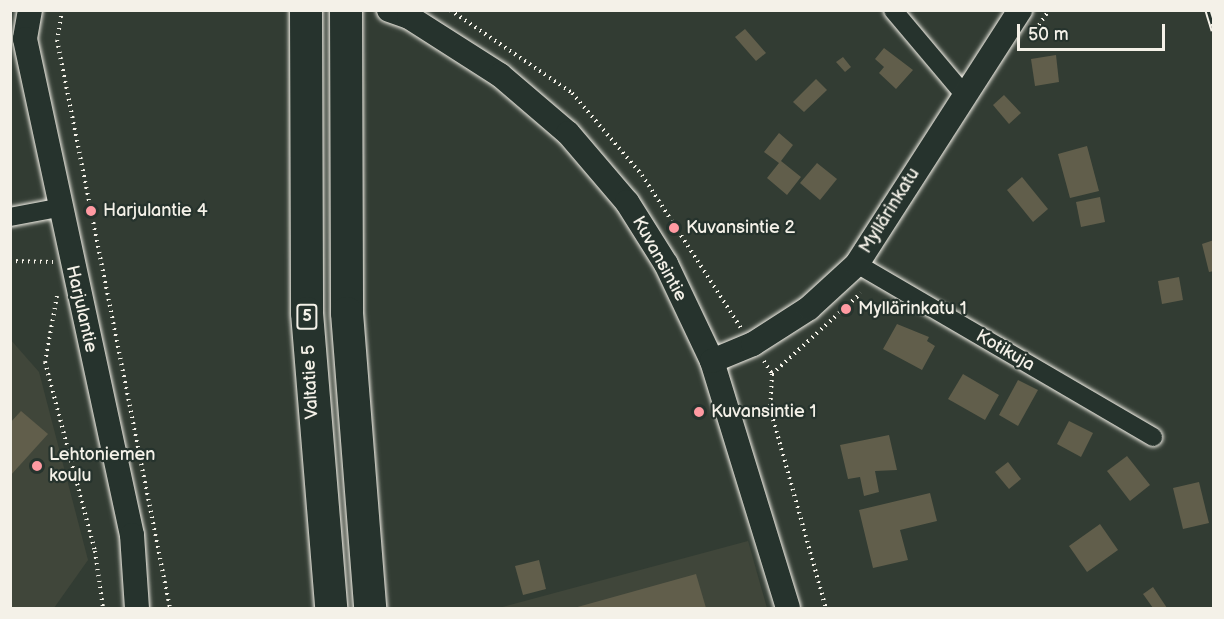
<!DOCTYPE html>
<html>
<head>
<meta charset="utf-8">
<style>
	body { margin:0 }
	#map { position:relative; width:1224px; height:619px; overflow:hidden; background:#323c33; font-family:"Balsamiq Sans",sans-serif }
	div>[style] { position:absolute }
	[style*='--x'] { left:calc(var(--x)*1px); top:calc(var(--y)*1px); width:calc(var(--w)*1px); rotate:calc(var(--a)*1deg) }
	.built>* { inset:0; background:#40463a }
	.building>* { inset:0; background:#615e4b }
	.path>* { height:4px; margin-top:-2px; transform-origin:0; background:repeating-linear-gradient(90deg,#f4f1e8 0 1.5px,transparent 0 6px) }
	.roads { filter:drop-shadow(0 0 2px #f4f1e8) drop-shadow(0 0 2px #f4f1e8) }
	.street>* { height:18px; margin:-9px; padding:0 9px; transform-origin:9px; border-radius:9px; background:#26332d }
	.secondary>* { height:24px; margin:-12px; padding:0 12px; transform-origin:12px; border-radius:12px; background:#26332d }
	.highway>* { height:32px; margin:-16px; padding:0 16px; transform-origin:16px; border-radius:16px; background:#26332d }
	.rail>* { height:7px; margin-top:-3.5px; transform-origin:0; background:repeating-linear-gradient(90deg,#26332d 0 14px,#f4f1e8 0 28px); box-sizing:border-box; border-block:2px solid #f4f1e8 }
	.dots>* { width:16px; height:16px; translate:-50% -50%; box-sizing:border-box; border:3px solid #26332d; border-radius:50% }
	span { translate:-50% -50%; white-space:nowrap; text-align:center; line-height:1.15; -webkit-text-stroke:4.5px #26332d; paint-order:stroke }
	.shield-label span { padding:2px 4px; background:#26332d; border:2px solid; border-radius:4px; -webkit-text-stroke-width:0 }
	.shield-label { font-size:16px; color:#f4f1e8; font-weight:700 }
	.poi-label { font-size:18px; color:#f4f1e8 }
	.left { translate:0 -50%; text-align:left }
	.street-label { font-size:18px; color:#f4f1e8 }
	.frame { position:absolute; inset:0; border:12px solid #f4f1e8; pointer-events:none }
	.scale { position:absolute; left:1017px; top:24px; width:148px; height:27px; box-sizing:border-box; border:3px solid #f4f1e8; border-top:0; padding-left:8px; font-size:18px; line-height:21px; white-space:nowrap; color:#f4f1e8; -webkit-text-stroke:4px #26332d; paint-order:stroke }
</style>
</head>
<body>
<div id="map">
	<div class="built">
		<div style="clip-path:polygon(10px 339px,39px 372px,88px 560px,54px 608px,11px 608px)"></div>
		<div style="clip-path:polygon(748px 541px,767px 608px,499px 608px)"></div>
	</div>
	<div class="building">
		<div style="clip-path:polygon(745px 29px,766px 53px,756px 61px,735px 37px)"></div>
		<div style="clip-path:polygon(884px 48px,913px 70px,896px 89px,879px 73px,884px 67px,875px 59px)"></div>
		<div style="clip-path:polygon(1056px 55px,1059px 82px,1035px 86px,1031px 59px)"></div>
		<div style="clip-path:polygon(843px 57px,851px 67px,845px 72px,836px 62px)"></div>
		<div style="clip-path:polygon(816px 79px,827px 90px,804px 112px,793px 102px)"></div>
		<div style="clip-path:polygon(1004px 95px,1021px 113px,1009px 124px,993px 105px)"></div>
		<div style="clip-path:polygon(779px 133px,793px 145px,781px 161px,801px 177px,787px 195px,767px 178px,779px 163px,764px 152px)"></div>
		<div style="clip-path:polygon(1087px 146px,1099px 191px,1070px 198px,1058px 154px)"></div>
		<div style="clip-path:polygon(817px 163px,837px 179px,820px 200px,800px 183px)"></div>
		<div style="clip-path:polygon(1022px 177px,1048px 209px,1033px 222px,1007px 190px)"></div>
		<div style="clip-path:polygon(1100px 197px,1105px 222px,1081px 227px,1076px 202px)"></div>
		<div style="clip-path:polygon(1214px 240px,1214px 271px,1209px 272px,1202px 244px)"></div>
		<div style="clip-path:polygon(1179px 277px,1183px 300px,1162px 304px,1158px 281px)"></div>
		<div style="clip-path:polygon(897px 324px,929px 337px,927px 341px,935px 346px,922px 370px,883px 349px)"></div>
		<div style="clip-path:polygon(963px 374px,999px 395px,985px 420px,948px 399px)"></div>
		<div style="clip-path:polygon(1018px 380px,1038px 390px,1018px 426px,999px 415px)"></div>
		<div style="clip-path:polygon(21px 411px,48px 434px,10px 476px,10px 423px)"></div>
		<div style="clip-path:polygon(1069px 421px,1093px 433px,1081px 457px,1057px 444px)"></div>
		<div style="clip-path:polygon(889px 435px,897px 470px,875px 471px,879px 492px,864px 496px,860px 477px,848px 479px,840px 445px)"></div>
		<div style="clip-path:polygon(1127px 456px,1150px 485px,1130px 501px,1107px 471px)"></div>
		<div style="clip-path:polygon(1008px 462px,1021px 479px,1009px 489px,995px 472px)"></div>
		<div style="clip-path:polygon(1199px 482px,1209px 523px,1183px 529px,1173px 488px)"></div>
		<div style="clip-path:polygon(930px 493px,937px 521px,900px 530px,908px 560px,873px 568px,859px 510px)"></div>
		<div style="clip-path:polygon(1100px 524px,1118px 550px,1087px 572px,1069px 546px)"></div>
		<div style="clip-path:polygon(539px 560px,546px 589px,523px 595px,515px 566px)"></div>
		<div style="clip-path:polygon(696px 574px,706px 608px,574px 608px)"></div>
		<div style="clip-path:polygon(1153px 587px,1167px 608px,1153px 608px,1143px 594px)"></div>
	</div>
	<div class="path">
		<div style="--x:62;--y:10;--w:30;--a:99"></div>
		<div style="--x:57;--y:40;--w:579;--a:78.75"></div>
		<div style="--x:450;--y:10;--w:148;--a:34.2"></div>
		<div style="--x:572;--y:93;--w:108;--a:49.5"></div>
		<div style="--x:642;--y:175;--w:182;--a:57.1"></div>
		<div style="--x:1039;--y:25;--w:18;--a:-56"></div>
		<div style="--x:10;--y:261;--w:43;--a:1.3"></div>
		<div style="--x:57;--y:296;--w:67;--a:100.3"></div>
		<div style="--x:45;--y:362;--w:196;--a:75.2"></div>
		<div style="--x:95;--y:551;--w:58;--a:82"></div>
		<div style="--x:764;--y:361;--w:15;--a:58"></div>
		<div style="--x:772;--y:374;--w:34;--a:93"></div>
		<div style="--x:770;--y:408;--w:208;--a:74.4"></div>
		<div style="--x:772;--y:374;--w:120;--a:-42.3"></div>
	</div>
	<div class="roads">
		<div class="street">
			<div style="--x:893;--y:10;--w:109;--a:49.9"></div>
			<div style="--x:10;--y:217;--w:48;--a:-10.8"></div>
			<div style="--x:857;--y:264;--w:343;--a:30.3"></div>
		</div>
		<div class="secondary">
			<div style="--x:30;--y:10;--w:29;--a:100"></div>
			<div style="--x:25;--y:39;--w:507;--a:77.83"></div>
			<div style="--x:132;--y:535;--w:73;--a:86.1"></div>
			<div style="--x:389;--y:10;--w:21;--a:19"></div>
			<div style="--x:409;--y:17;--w:108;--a:32.5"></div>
			<div style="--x:500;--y:75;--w:89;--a:40.5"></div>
			<div style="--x:568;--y:133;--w:91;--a:49.5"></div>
			<div style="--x:627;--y:202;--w:73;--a:57.8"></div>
			<div style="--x:666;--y:264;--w:107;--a:64.6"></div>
			<div style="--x:712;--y:361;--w:258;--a:72.9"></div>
			<div style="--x:712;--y:361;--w:44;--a:-22.5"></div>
			<div style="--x:753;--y:344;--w:67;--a:-32.7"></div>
			<div style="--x:809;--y:308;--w:65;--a:-42.5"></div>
			<div style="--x:857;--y:264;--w:302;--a:-57.3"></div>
		</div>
		<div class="highway">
			<div style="--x:306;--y:10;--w:303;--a:89.8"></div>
			<div style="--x:307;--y:313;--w:296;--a:85.3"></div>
			<div style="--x:346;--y:10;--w:303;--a:89.8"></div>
			<div style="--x:347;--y:313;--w:296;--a:85.5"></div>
		</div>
	</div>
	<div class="rail">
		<div style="--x:1208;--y:10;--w:21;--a:73"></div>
	</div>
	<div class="dots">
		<div style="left:91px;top:211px;background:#ff9aa2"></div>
		<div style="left:674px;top:228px;background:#ff9aa2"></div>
		<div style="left:846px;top:309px;background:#ff9aa2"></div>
		<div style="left:699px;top:412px;background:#ff9aa2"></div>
		<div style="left:37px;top:466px;background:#ff9aa2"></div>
	</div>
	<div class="shield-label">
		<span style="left:307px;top:317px">5</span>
	</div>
	<div class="poi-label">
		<span class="left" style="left:103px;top:211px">Harjulantie 4</span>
		<span class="left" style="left:686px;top:228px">Kuvansintie 2</span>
		<span class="left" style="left:858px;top:309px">Myllärinkatu 1</span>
		<span class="left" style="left:711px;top:412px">Kuvansintie 1</span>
		<span class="left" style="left:49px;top:466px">Lehtoniemen<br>koulu</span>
	</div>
	<div class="street-label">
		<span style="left:890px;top:211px;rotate:-58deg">Myllärinkatu</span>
		<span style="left:659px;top:259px;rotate:61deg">Kuvansintie</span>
		<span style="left:81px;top:309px;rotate:77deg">Harjulantie</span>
		<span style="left:1005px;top:351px;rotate:30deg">Kotikuja</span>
		<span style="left:311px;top:382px;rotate:-93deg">Valtatie 5</span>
	</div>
	<div class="frame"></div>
	<div class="scale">50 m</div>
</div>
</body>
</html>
